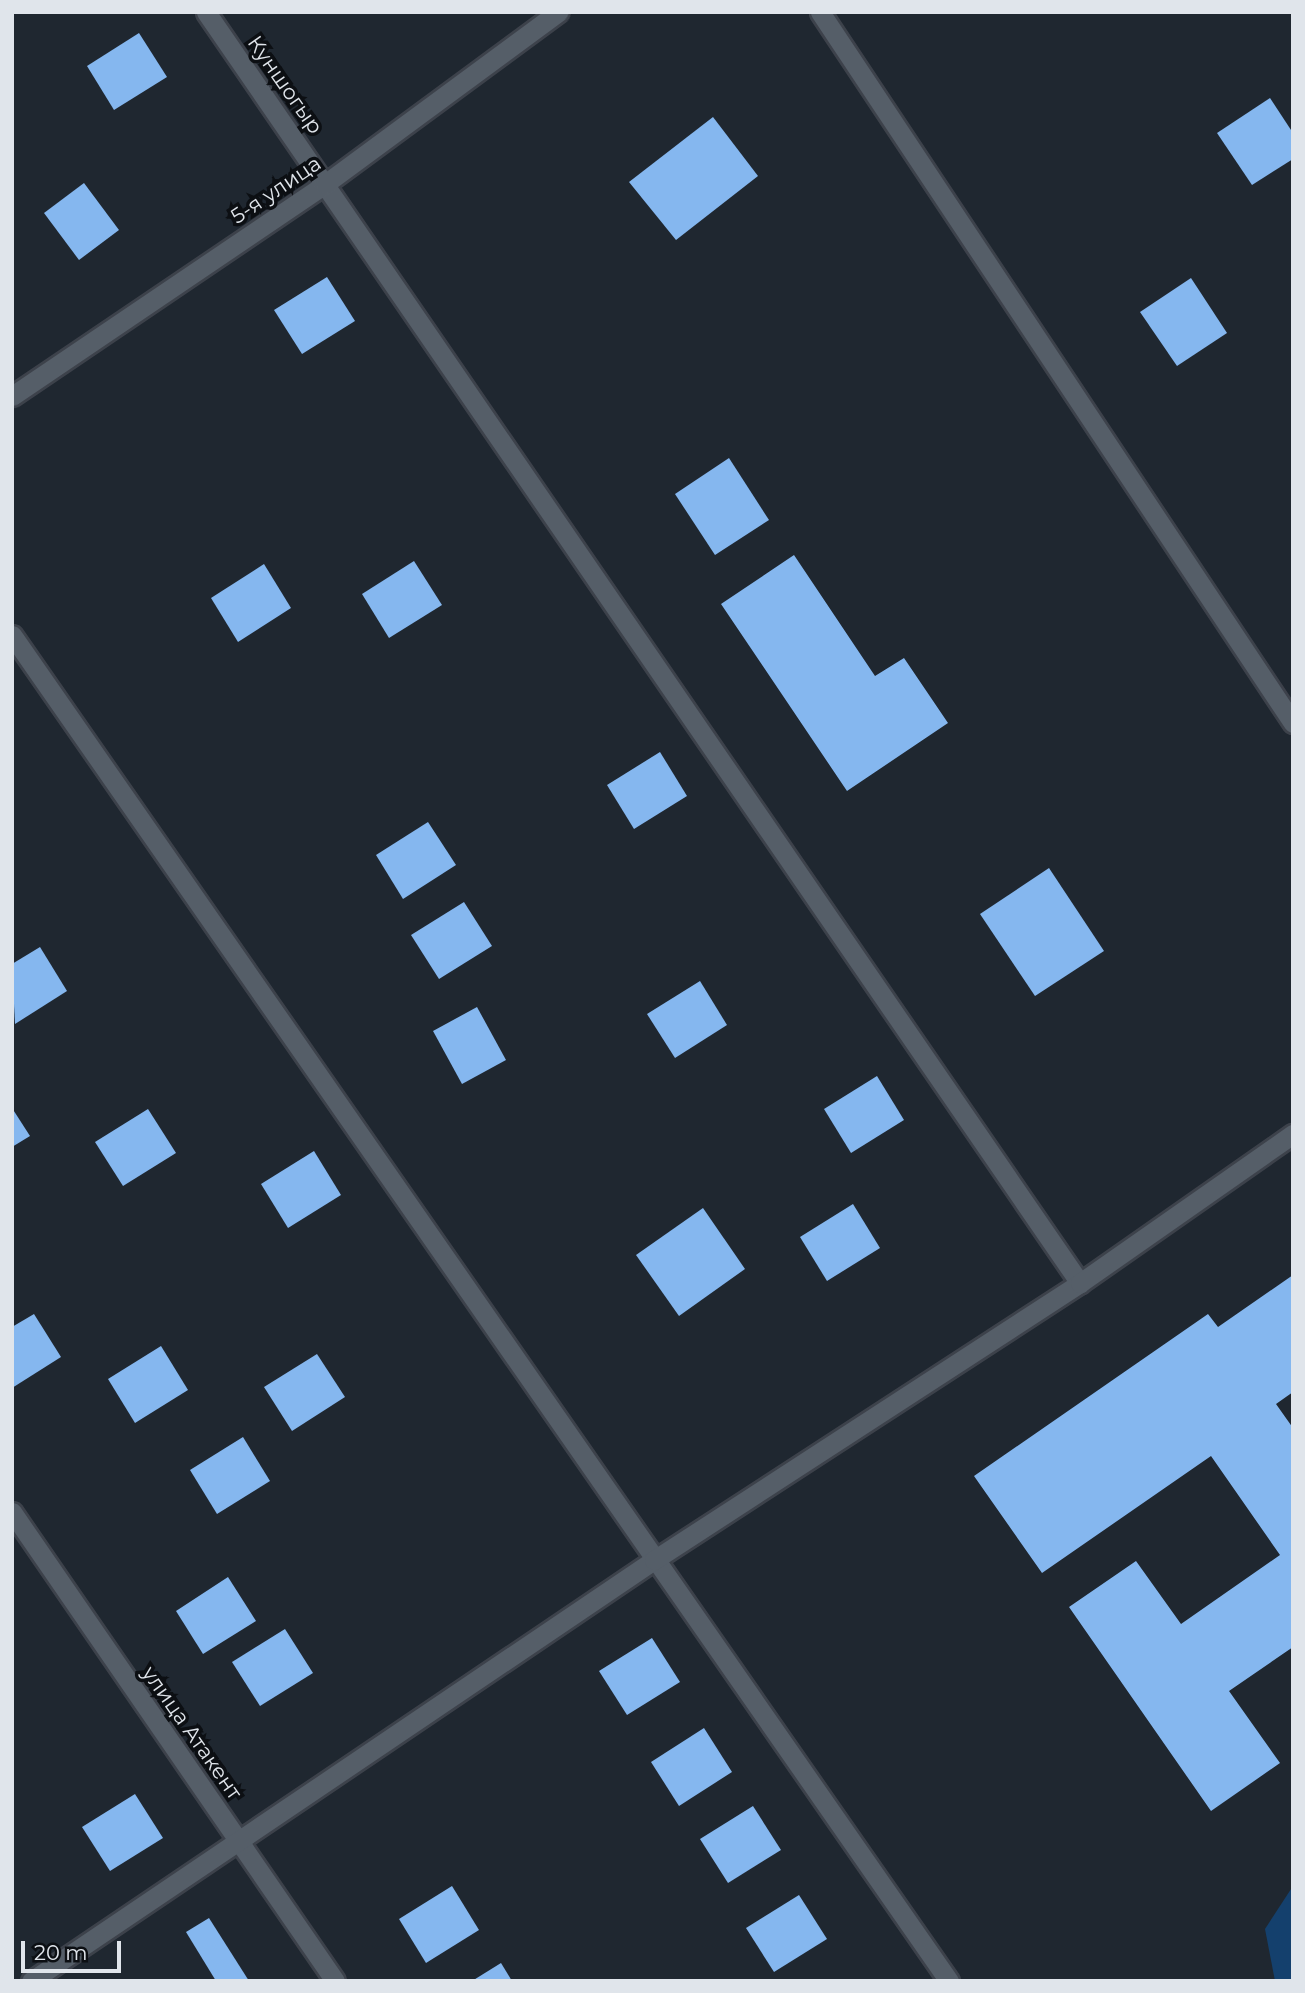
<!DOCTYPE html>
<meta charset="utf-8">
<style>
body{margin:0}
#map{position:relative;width:1305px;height:1993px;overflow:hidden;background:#1f2730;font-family:Montserrat,sans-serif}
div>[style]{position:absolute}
.green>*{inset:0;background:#14406d}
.building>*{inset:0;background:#85b7ef}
.roads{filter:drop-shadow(2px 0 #3d424b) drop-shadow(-2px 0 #3d424b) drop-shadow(0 2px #3d424b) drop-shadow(0 -2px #3d424b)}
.minor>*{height:19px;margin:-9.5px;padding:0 9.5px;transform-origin:9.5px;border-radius:9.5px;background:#555e68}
span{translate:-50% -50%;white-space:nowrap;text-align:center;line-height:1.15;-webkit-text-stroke:7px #0c0f13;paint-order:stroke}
.street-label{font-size:21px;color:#e0e5eb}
.frame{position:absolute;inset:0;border:14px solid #e0e5eb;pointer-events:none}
.scale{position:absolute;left:21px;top:1941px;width:100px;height:32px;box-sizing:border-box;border:4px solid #e0e5eb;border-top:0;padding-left:9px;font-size:21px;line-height:24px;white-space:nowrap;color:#e0e5eb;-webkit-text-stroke:5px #0c0f13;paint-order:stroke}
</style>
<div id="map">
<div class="green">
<i style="clip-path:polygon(1293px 1886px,1293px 1981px,1275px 1981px,1265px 1929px)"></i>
</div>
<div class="building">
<i style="clip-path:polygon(139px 33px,167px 77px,114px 110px,87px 66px)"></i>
<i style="clip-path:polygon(1270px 98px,1293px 133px,1293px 159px,1252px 185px,1217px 133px)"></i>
<i style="clip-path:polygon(713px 117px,758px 176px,676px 240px,629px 182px)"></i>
<i style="clip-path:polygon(84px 183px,119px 230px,79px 260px,44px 213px)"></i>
<i style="clip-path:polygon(327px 277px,355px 321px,302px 354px,274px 310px)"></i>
<i style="clip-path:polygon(1191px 278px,1227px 333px,1177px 366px,1140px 312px)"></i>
<i style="clip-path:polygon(729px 458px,769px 520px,715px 555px,675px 494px)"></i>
<i style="clip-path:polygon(794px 555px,875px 676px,904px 658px,948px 723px,847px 791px,721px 604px)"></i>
<i style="clip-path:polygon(414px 561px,442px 605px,389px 638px,362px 594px)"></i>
<i style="clip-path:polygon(264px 564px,291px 608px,238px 642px,211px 598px)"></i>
<i style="clip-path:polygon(660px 752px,687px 796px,634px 829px,607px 785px)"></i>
<i style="clip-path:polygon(428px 822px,456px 865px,403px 899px,376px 855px)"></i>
<i style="clip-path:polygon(1049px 868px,1104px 951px,1035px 996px,980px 914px)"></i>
<i style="clip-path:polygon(464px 902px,492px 946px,439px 979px,411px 935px)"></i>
<i style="clip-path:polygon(40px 947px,67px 991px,15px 1024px,12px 964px)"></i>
<i style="clip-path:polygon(700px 981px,727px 1025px,675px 1058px,647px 1014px)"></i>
<i style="clip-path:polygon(477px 1007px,506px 1060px,462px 1084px,433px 1031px)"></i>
<i style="clip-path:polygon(877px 1076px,904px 1120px,851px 1153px,824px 1109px)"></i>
<i style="clip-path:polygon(12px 1108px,30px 1136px,12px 1147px)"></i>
<i style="clip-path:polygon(148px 1109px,176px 1153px,123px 1186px,95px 1142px)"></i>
<i style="clip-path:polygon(314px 1151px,341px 1195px,288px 1228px,261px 1184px)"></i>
<i style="clip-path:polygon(853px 1204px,880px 1248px,827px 1281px,800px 1237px)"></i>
<i style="clip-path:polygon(703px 1208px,745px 1269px,679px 1316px,636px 1255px)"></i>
<i style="clip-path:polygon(1293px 1275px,1293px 1392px,1276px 1404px,1293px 1428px,1293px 1647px,1229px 1691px,1280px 1763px,1211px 1811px,1069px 1607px,1136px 1561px,1181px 1624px,1280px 1555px,1211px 1456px,1042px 1573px,974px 1476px,1208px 1314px,1218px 1327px)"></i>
<i style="clip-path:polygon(34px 1314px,61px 1357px,12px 1388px,12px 1327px)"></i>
<i style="clip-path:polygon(161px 1346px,188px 1390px,135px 1423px,108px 1379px)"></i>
<i style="clip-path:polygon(317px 1354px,345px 1397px,292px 1431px,264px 1387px)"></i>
<i style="clip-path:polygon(243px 1437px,270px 1481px,217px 1514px,190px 1470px)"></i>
<i style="clip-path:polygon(228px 1577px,256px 1621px,203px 1654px,176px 1611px)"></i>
<i style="clip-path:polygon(285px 1629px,313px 1673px,260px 1706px,232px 1662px)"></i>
<i style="clip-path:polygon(652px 1638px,680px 1682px,627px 1715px,599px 1671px)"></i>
<i style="clip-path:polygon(704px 1728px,732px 1772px,679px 1806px,651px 1762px)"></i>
<i style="clip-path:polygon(135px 1794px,163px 1838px,110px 1871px,82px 1827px)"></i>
<i style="clip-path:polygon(753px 1806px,781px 1850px,728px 1883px,700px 1839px)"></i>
<i style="clip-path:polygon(452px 1886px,479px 1930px,426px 1963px,399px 1919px)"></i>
<i style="clip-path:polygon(799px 1895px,827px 1939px,774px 1972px,746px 1928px)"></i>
<i style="clip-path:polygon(209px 1918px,249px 1981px,216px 1981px,186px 1932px)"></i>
<i style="clip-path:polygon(501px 1963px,512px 1981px,472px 1981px)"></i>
</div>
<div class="roads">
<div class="minor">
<i style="left:206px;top:12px;width:1543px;rotate:55.49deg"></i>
<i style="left:820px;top:12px;width:854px;rotate:56.37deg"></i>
<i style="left:12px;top:396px;width:378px;rotate:-34.1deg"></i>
<i style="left:325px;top:184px;width:290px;rotate:-36.4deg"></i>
<i style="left:12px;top:635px;width:1640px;rotate:55.16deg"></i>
<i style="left:12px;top:1512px;width:569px;rotate:55.44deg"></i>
<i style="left:31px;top:1981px;width:752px;rotate:-34.05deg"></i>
<i style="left:654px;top:1560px;width:508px;rotate:-33.03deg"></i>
<i style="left:1080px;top:1283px;width:260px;rotate:-35deg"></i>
</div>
</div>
<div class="street-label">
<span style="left:285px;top:85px;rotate:55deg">Куншогыр</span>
<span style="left:276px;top:190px;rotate:-34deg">5-я улица</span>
<span style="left:192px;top:1733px;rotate:55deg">улица Атакент</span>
</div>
<div class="frame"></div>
<div class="scale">20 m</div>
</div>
